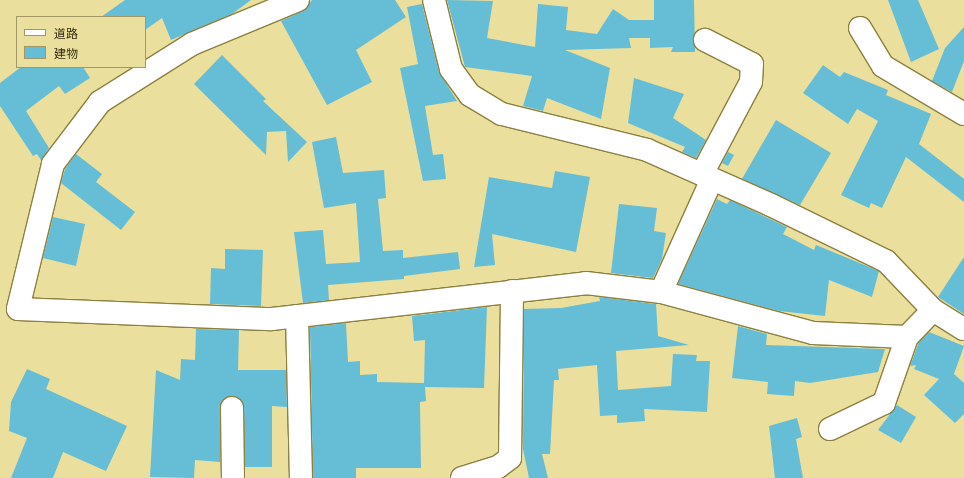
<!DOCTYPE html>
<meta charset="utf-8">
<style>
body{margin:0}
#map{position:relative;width:964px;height:478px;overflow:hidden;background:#ebdf9d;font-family:"Roboto Condensed","Noto Sans JP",sans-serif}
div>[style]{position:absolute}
.building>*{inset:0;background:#66bdd6}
.roads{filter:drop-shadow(1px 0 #8c8040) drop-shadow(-1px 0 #8c8040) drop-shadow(0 1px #8c8040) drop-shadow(0 -1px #8c8040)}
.street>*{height:22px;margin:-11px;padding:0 11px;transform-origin:11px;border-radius:11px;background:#fff}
span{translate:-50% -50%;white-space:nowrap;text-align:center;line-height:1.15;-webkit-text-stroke:3.5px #ebdf9d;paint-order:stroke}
.legend{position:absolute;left:16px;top:16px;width:130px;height:52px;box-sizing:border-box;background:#ebdf9d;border:1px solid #a19866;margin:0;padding:5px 7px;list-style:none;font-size:12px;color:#332e13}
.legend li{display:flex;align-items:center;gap:8px;height:20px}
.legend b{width:20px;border:1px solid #a19866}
</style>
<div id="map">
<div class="building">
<i style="clip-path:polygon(125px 0,251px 0,232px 14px,171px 40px,162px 18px,145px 30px,145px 17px,101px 17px)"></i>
<i style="clip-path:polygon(312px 0,395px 0,406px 17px,356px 50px,372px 82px,327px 105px,281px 21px,303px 11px)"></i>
<i style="clip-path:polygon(447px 0,493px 1px,487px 38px,535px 47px,538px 4px,568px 7px,566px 30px,597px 34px,613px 9px,629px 20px,654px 20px,654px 0,694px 0,695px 52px,671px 52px,673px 47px,650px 48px,650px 38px,629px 38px,631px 48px,565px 50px,610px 68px,601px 119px,547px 98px,543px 111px,523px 106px,532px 76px,465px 67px)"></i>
<i style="clip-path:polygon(888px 0,918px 0,939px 49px,911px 62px)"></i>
<i style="clip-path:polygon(422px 4px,439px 72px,457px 101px,425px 106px,433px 155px,443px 154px,446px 179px,423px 181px,400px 68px,418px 64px,407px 7px)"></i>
<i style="clip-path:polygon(964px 27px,964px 61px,952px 92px,932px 81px,945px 48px)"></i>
<i style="clip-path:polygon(222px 55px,266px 99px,263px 101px,307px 142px,288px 162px,286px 131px,267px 132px,266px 155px,194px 84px)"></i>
<i style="clip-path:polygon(823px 65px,840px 77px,844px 72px,888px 90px,886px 95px,931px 114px,919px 144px,964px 179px,964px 202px,906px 157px,882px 208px,871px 203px,869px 208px,841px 195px,878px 121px,857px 109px,848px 124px,803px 93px)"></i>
<i style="clip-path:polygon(21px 67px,83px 67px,90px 78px,65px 94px,59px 86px,26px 111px,49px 148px,41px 160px,37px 154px,33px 156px,0 106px,0 83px)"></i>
<i style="clip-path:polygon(634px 78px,684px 94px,673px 118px,706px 140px,696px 158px,682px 152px,685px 147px,628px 123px)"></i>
<i style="clip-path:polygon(776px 120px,831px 153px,800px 205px,742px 179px)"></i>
<i style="clip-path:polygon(336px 137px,343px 173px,384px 170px,386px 198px,378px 199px,383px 251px,403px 250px,403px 258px,458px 252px,460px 269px,404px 276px,404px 279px,328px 285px,329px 300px,303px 303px,294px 232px,323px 230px,326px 264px,360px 262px,356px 203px,324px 208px,312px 142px)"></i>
<i style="clip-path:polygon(728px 152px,734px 155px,728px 166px,722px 163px)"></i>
<i style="clip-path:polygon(76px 154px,102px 174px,96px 182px,135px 212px,121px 230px,61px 183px,65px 169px)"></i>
<i style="clip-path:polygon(555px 171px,590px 177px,576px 252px,492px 234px,495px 265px,474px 267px,489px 177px,552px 188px)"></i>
<i style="clip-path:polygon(717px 199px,727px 204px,730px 200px,787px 227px,783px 234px,814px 250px,816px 245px,879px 271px,872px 297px,829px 280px,825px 316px,779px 311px,678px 284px)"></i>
<i style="clip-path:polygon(619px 204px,657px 208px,654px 231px,666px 233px,662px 259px,653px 278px,611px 273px)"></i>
<i style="clip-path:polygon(53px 217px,85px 224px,76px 266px,43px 258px)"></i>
<i style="clip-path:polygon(225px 249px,263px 250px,261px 306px,210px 304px,211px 268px,225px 269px)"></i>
<i style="clip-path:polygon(964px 257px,964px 314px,938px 297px)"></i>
<i style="clip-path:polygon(599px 297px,656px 304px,658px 336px,689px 345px,616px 351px,618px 390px,671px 386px,673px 354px,697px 355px,696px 361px,710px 361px,707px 412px,644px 409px,645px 421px,617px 423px,617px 415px,600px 416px,597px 365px,558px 369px,559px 380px,554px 380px,550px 454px,542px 454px,548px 478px,529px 478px,523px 449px,524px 309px,561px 308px,600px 301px)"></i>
<i style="clip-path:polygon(487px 307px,484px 388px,425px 387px,426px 401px,420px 402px,421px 468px,356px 468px,356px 478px,313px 478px,310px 327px,346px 323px,348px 362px,360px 361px,360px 375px,377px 374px,377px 382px,424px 383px,425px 340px,414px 341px,412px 316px)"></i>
<i style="clip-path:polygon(738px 326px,767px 334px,766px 345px,885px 349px,878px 372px,810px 383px,795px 381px,794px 396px,767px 394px,768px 382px,732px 378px)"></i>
<i style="clip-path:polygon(196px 329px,239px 330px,238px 370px,286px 370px,287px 407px,272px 406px,272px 467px,245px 467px,244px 407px,238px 397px,231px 396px,221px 402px,220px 408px,220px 462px,195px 460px,194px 478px,150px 477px,156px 370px,180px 380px,181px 359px,195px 360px)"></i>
<i style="clip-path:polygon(929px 332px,964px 346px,954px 374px,964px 383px,964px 414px,955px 423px,924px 395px,939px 379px,914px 369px,916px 365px,910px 366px,919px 342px)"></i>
<i style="clip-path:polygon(27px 369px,50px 379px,46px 389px,127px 426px,106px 471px,63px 452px,53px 478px,11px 478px,27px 438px,9px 431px,11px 402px)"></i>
<i style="clip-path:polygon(897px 405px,916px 417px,901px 443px,878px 430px)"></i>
<i style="clip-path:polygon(797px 418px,802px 437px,796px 439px,803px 478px,775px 478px,769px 426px)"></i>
</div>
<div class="roads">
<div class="street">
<i style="left:298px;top:0;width:115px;rotate:157.5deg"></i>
<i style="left:192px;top:44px;width:109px;rotate:147.8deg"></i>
<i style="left:100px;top:102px;width:78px;rotate:127.2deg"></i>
<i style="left:53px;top:164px;width:149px;rotate:103.6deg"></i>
<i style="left:18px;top:309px;width:254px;rotate:2.3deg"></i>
<i style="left:272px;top:319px;width:316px;rotate:-6.5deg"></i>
<i style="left:586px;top:283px;width:76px;rotate:6.8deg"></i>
<i style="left:661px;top:292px;width:157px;rotate:15.1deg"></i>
<i style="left:813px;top:333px;width:94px;rotate:2.4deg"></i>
<i style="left:434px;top:0;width:71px;rotate:76.2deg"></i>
<i style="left:451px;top:69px;width:32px;rotate:54deg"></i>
<i style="left:470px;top:95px;width:37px;rotate:31deg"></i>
<i style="left:502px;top:114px;width:149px;rotate:13.9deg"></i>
<i style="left:647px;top:150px;width:136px;rotate:23.9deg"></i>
<i style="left:771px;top:205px;width:128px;rotate:26deg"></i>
<i style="left:886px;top:261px;width:68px;rotate:46.2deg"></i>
<i style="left:860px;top:28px;width:44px;rotate:58.8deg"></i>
<i style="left:883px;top:66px;width:94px;rotate:30.7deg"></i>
<i style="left:702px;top:174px;width:104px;rotate:-62deg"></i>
<i style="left:751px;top:82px;width:18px;rotate:-87deg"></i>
<i style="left:752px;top:64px;width:53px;rotate:-152.9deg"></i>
<i style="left:661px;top:292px;width:124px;rotate:-65.7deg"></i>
<i style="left:297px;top:316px;width:162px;rotate:88.6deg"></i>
<i style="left:232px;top:408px;width:70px;rotate:89.2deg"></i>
<i style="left:830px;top:429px;width:60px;rotate:-25.7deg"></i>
<i style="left:884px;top:403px;width:70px;rotate:-70.8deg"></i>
<i style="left:907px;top:337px;width:37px;rotate:-46deg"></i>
<i style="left:933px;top:310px;width:36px;rotate:32deg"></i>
<i style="left:462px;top:478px;width:38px;rotate:-17deg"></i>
<i style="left:498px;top:467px;width:15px;rotate:-37deg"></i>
<i style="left:510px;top:458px;width:167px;rotate:-89.3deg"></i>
</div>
</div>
<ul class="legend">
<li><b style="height:5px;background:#fff"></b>道路</li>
<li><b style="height:11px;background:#66bdd6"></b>建物</li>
</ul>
</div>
